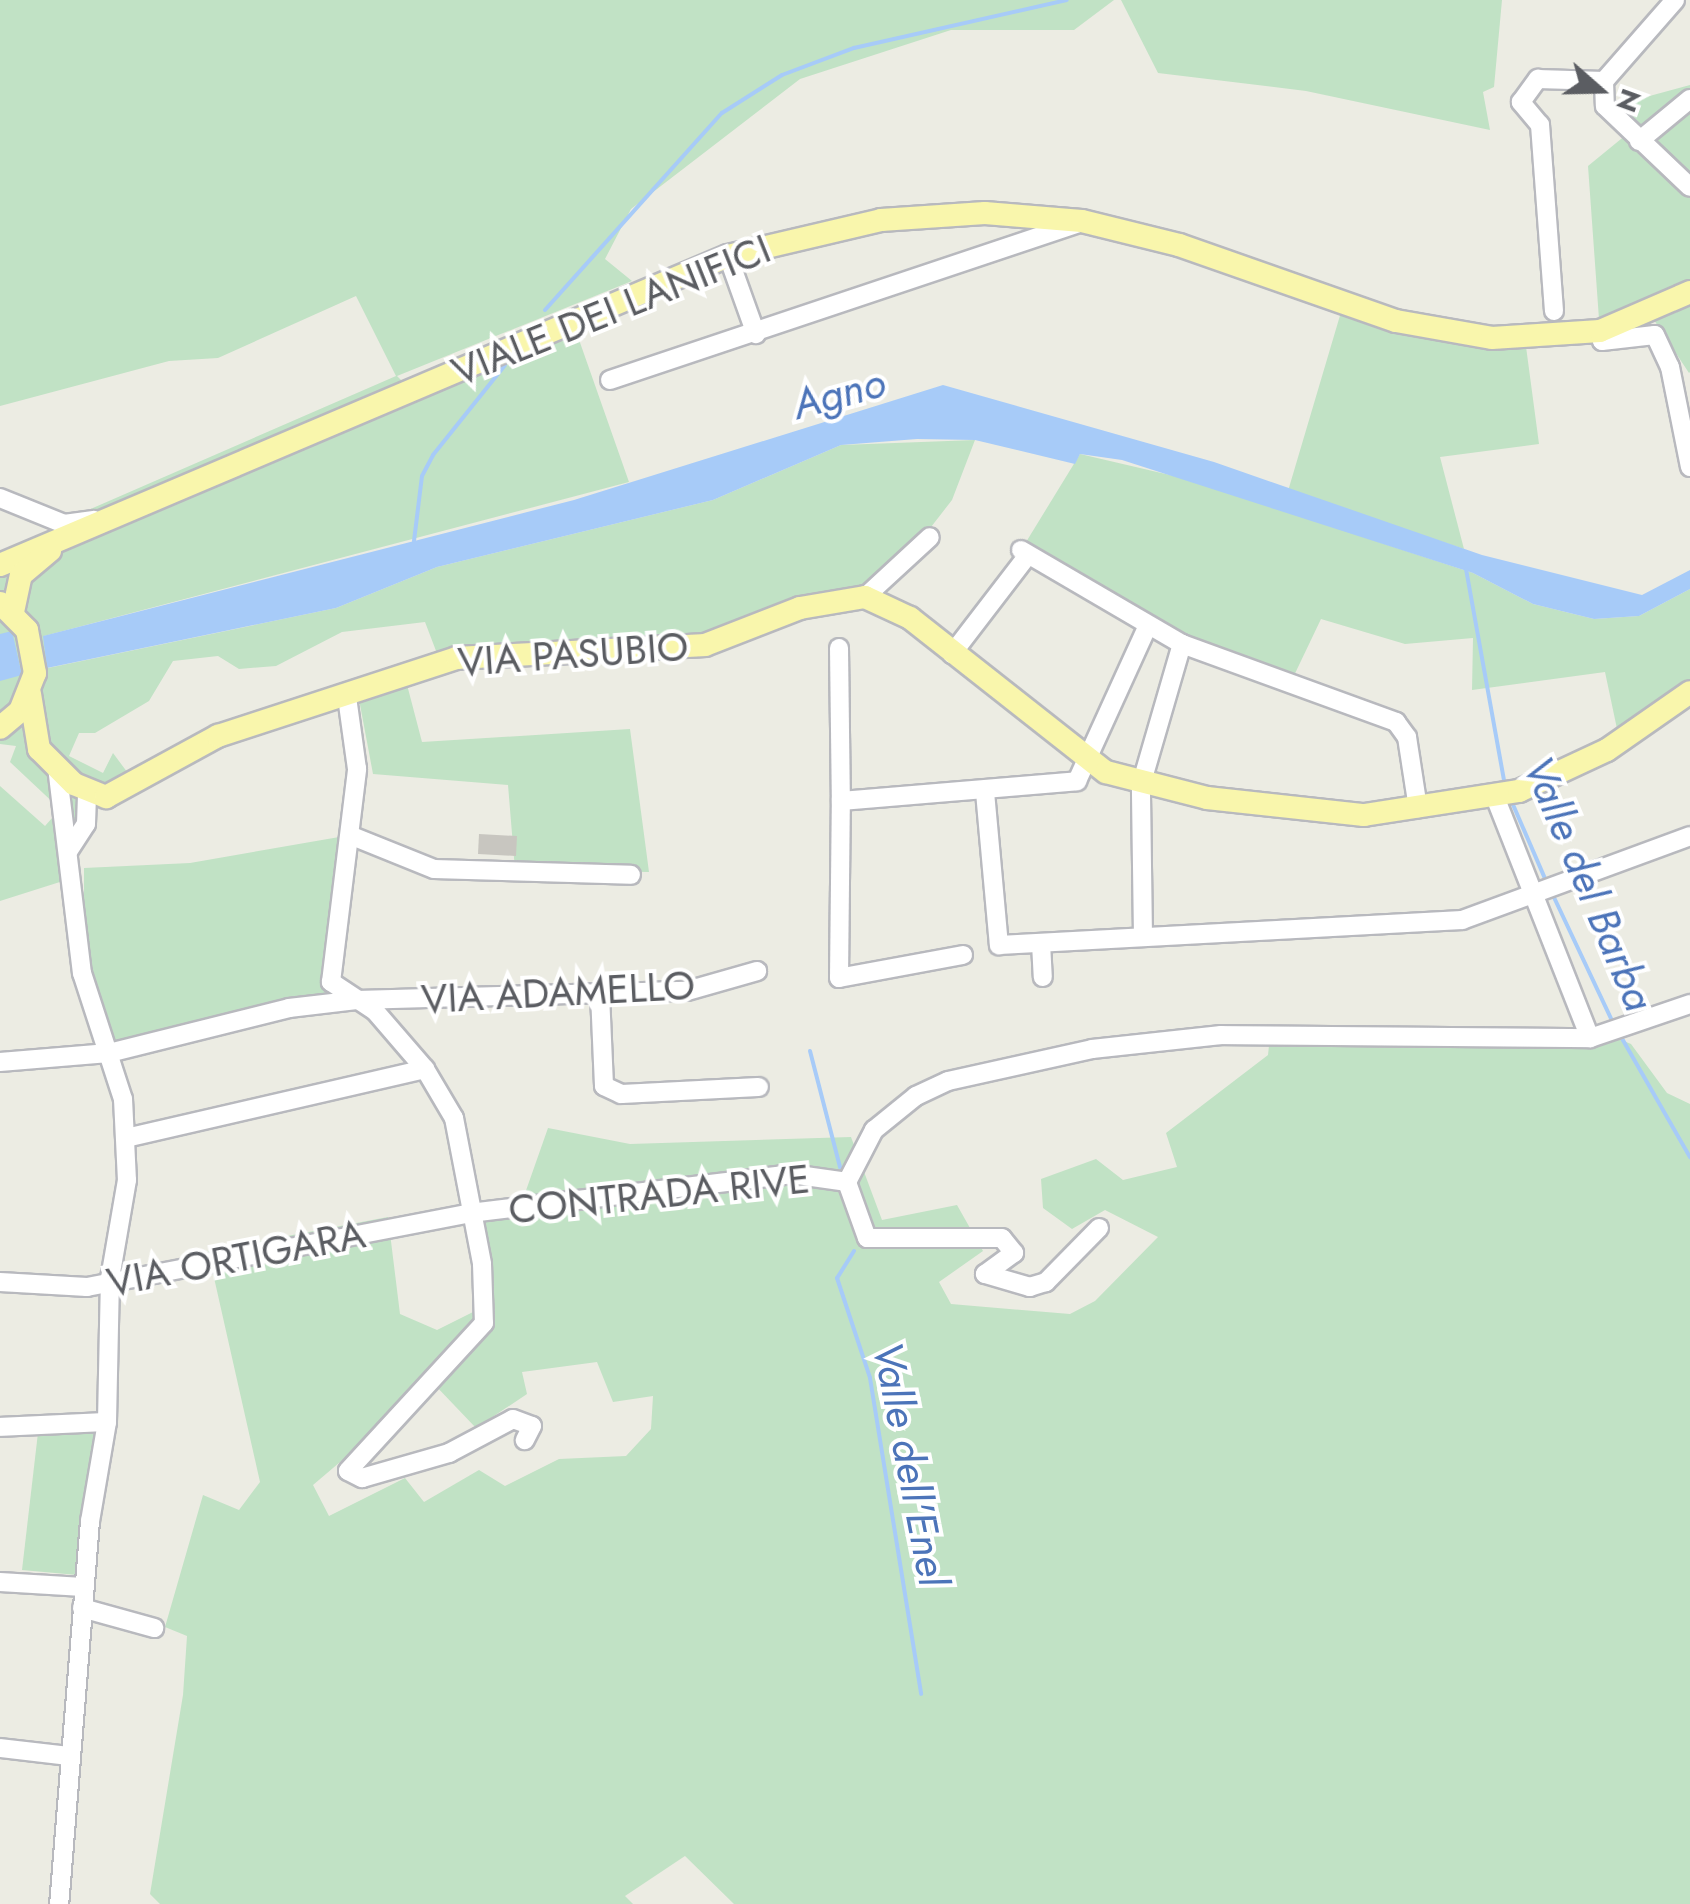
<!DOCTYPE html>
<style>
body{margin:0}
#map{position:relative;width:1690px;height:1904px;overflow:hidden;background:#ecece3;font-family:Jost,sans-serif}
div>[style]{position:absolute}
.green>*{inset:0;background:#c1e2c5}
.water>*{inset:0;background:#a7cbf8}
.stream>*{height:4px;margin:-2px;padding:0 2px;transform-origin:2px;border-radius:2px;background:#a7cbf8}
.building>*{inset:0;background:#c8c6c0}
.roads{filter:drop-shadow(2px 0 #b8b9be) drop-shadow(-2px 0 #b8b9be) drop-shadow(0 2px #b8b9be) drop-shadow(0 -2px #b8b9be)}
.minor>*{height:18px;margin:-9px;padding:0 9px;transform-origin:9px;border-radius:9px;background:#fff}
.major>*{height:22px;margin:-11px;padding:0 11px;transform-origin:11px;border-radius:11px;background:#f9f6ac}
span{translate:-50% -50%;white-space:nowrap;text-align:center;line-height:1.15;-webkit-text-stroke:8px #fff;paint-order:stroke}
.street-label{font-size:40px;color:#5b5d62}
.water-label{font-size:42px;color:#4c74b9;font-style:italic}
.north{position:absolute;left:1550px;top:40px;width:100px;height:100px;-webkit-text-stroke:8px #fff;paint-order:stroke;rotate:110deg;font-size:28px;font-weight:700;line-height:40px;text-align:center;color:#5b5d62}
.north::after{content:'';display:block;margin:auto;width:35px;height:45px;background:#5b5d62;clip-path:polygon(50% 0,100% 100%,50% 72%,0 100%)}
</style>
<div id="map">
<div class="green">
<i style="clip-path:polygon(0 0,1114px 0,1074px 30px,951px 30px,800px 79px,631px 209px,605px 259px,632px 281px,397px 376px,419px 398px,577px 334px,629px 482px,44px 636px,48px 668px,336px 608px,437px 567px,713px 500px,841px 445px,975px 440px,952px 500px,872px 603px,833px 600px,707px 644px,441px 664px,425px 622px,342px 632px,276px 666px,239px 669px,218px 656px,173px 661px,149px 701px,95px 733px,79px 733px,69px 756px,103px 773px,113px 753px,136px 784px,84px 796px,62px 854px,63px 881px,0 901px,0 786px,45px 826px,60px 809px,10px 762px,16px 746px,0 744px,0 569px,63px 521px,396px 376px,356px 296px,218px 358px,169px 361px,0 406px)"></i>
<i style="clip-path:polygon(1121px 0,1502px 0,1494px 87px,1483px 92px,1490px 130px,1306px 91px,1158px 73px)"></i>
<i style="clip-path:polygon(1690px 85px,1690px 372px,1689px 373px,1654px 320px,1600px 333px,1588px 166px,1632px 130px,1609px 107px)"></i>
<i style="clip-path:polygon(1344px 302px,1525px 339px,1539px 444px,1440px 457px,1464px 549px,1288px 491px)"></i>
<i style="clip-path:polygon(1080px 454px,1187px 479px,1473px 573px,1533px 604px,1594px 619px,1639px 616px,1690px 589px,1690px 692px,1620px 743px,1605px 672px,1472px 690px,1473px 638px,1405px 644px,1321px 619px,1289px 686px,1222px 661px,1023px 547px)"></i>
<i style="clip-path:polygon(405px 677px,422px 742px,630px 729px,649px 872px,515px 870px,508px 785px,373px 774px,358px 694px)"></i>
<i style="clip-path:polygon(345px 836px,329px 1006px,114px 1061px,84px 958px,84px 868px,190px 863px)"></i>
<i style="clip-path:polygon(evenodd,1270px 1036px,1614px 1037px,1631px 1044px,1667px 1093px,1690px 1104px,1690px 1904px,734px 1904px,685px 1856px,625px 1896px,633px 1904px,160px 1904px,150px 1894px,183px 1695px,187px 1636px,165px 1627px,203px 1495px,239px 1510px,260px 1482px,208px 1251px,388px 1217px,400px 1314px,437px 1330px,487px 1305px,481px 1220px,523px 1199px,548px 1128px,630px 1144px,851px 1137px,882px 1220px,957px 1205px,983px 1251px,939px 1282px,951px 1304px,1070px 1314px,1095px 1301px,1158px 1237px,1105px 1210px,1072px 1229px,1043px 1208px,1041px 1179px,1096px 1159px,1123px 1180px,1177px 1167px,1166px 1133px,1268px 1055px,1270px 1036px,597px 1362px,613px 1402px,653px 1396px,651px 1429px,626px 1456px,559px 1459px,505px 1486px,479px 1470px,424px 1502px,405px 1478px,329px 1516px,313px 1485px,433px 1383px,476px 1428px,527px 1394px,522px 1372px,597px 1362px)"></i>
<i style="clip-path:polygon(106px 1418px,88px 1576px,22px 1570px,39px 1424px)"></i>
</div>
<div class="water">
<i style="clip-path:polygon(943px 385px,1214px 462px,1482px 555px,1642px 595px,1690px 570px,1690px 589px,1639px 616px,1594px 619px,1533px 604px,1473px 573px,1122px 460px,1080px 454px,1075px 464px,975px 440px,917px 439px,841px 445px,713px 500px,437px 567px,336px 608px,47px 668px,43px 636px,574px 500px)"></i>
<i style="clip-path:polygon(12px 631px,22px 675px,0 681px,0 634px)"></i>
</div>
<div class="stream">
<i style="left:545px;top:310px;width:265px;rotate:-48.1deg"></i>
<i style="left:722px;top:113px;width:71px;rotate:-32.3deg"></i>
<i style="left:782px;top:75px;width:77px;rotate:-20.6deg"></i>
<i style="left:854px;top:48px;width:218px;rotate:-12.7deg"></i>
<i style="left:414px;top:541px;width:65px;rotate:-83deg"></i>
<i style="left:422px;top:476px;width:24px;rotate:-62deg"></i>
<i style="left:433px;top:455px;width:115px;rotate:-51.3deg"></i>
<i style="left:1466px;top:569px;width:220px;rotate:79.8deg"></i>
<i style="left:1511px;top:800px;width:90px;rotate:66.6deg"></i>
<i style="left:1551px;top:891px;width:146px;rotate:64.8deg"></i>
<i style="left:1620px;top:1035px;width:141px;rotate:60.2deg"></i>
<i style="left:810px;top:1051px;width:120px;rotate:75.5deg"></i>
<i style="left:854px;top:1251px;width:32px;rotate:122deg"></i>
<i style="left:837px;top:1278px;width:105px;rotate:71.7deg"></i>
<i style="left:870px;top:1378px;width:320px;rotate:80.8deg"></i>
</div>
<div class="building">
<i style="clip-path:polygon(479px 834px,517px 836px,516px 856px,478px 854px)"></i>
</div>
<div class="roads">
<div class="minor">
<i style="left:1675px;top:0;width:108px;rotate:131.2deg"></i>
<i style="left:1604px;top:81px;width:25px;rotate:88deg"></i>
<i style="left:1605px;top:106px;width:117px;rotate:43.6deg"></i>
<i style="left:1639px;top:141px;width:66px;rotate:-39.5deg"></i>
<i style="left:728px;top:256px;width:83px;rotate:70.3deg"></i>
<i style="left:1554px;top:311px;width:187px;rotate:-94.3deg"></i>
<i style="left:1540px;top:125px;width:30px;rotate:-130deg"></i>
<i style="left:1521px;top:102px;width:29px;rotate:-54deg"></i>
<i style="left:1538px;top:79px;width:66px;rotate:1.7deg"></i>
<i style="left:1600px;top:331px;width:10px;rotate:79deg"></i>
<i style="left:1602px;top:341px;width:53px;rotate:-6.5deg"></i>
<i style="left:1655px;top:335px;width:35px;rotate:65deg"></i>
<i style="left:1670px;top:367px;width:102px;rotate:78.7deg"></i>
<i style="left:610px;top:380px;width:494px;rotate:-18.5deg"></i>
<i style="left:0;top:498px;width:69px;rotate:22.1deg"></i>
<i style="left:64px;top:524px;width:30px;rotate:-8deg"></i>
<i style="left:1021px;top:550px;width:186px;rotate:30.3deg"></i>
<i style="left:1182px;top:644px;width:228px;rotate:20deg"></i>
<i style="left:1396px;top:722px;width:19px;rotate:54deg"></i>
<i style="left:1407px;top:737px;width:72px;rotate:81.2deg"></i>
<i style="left:865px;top:597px;width:88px;rotate:-42.7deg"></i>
<i style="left:839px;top:648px;width:153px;rotate:89.3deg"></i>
<i style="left:952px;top:654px;width:118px;rotate:-52.5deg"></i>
<i style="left:57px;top:767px;width:208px;rotate:83.1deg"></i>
<i style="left:82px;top:973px;width:133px;rotate:72deg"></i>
<i style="left:123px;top:1099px;width:81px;rotate:87.2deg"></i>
<i style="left:127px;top:1180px;width:99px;rotate:99.8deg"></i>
<i style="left:110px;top:1278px;width:144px;rotate:91.2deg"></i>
<i style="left:107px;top:1422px;width:100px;rotate:99.7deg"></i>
<i style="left:90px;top:1521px;width:384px;rotate:94.6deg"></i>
<i style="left:985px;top:792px;width:154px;rotate:84.8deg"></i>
<i style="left:999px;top:945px;width:464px;rotate:-3.1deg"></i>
<i style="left:1462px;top:920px;width:243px;rotate:-20.2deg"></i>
<i style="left:352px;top:836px;width:88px;rotate:21.9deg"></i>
<i style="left:434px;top:869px;width:197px;rotate:1.7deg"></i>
<i style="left:69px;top:850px;width:31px;rotate:-57deg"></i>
<i style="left:86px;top:824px;width:32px;rotate:-88deg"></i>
<i style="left:1143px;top:937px;width:152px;rotate:-90.8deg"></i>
<i style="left:1141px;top:785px;width:147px;rotate:-73.8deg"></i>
<i style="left:1041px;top:943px;width:34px;rotate:87deg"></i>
<i style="left:963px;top:955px;width:126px;rotate:169.5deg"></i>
<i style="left:839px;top:978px;width:177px;rotate:-89.4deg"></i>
<i style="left:841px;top:801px;width:237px;rotate:-4.8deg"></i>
<i style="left:1077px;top:781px;width:171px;rotate:-65.5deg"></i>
<i style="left:600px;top:994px;width:92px;rotate:87.5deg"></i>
<i style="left:604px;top:1086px;width:19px;rotate:25deg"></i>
<i style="left:621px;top:1094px;width:138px;rotate:-2.9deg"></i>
<i style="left:1590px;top:1038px;width:106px;rotate:-18.8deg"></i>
<i style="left:0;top:1062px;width:109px;rotate:-4.7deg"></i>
<i style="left:109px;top:1053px;width:186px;rotate:-14deg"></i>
<i style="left:289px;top:1008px;width:68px;rotate:-6.7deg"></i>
<i style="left:357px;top:1000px;width:330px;rotate:-1.6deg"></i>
<i style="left:687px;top:991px;width:73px;rotate:-15.9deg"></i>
<i style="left:425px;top:1069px;width:57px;rotate:59.4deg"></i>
<i style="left:454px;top:1118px;width:149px;rotate:79.1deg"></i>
<i style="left:482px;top:1264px;width:59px;rotate:88.1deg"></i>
<i style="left:484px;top:1323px;width:201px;rotate:132.6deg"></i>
<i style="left:348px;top:1471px;width:16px;rotate:27deg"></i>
<i style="left:362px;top:1478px;width:91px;rotate:-16deg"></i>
<i style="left:449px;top:1453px;width:72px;rotate:-28deg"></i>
<i style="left:513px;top:1419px;width:20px;rotate:20deg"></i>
<i style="left:532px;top:1426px;width:16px;rotate:117deg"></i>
<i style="left:126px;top:1138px;width:307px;rotate:-13deg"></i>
<i style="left:425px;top:1069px;width:77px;rotate:-130.8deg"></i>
<i style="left:375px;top:1011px;width:53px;rotate:-146.6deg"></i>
<i style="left:331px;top:982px;width:215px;rotate:-83deg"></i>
<i style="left:357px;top:769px;width:73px;rotate:-97.9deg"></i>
<i style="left:1099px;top:1228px;width:76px;rotate:134.5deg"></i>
<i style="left:1046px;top:1282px;width:17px;rotate:163deg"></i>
<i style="left:1030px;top:1287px;width:47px;rotate:-163.9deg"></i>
<i style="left:985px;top:1274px;width:36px;rotate:-36deg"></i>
<i style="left:1014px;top:1253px;width:19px;rotate:-129deg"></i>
<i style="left:1002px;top:1238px;width:135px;rotate:180deg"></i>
<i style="left:867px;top:1238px;width:59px;rotate:-109.7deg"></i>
<i style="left:847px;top:1182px;width:59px;rotate:-62.6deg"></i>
<i style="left:874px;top:1130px;width:54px;rotate:-39deg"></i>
<i style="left:916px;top:1096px;width:35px;rotate:-25deg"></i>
<i style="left:948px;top:1081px;width:148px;rotate:-12.5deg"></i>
<i style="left:1092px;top:1049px;width:130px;rotate:-6.2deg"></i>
<i style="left:1221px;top:1035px;width:369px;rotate:0.5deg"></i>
<i style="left:1590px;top:1038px;width:259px;rotate:-111.5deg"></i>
<i style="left:0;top:1282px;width:87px;rotate:3.3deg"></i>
<i style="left:87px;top:1287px;width:390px;rotate:-10.9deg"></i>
<i style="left:470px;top:1213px;width:323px;rotate:-6.9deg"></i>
<i style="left:791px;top:1174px;width:57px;rotate:8.1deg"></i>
<i style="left:0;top:1427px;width:107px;rotate:-2.7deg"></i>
<i style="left:0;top:1582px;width:83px;rotate:3.4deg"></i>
<i style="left:82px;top:1608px;width:75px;rotate:15.5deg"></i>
<i style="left:0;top:1748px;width:69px;rotate:6.6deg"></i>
</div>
<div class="major">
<i style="left:0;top:565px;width:791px;rotate:-23deg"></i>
<i style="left:728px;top:256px;width:157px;rotate:-13.2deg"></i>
<i style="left:881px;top:220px;width:104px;rotate:-3.9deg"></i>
<i style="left:985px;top:213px;width:97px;rotate:4.7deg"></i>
<i style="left:1082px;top:221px;width:100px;rotate:13.9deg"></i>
<i style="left:1179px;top:245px;width:230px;rotate:19.3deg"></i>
<i style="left:1396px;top:321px;width:97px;rotate:10deg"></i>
<i style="left:1492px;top:338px;width:108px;rotate:-3.7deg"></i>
<i style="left:1600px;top:331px;width:98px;rotate:-23.4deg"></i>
<i style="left:0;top:603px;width:38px;rotate:45deg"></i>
<i style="left:27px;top:630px;width:44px;rotate:79.5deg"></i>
<i style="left:35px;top:673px;width:41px;rotate:111.5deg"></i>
<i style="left:20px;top:711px;width:26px;rotate:140deg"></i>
<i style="left:13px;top:612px;width:38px;rotate:-78deg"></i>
<i style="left:21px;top:575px;width:38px;rotate:-40deg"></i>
<i style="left:30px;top:694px;width:56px;rotate:80.7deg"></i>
<i style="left:39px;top:749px;width:49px;rotate:45deg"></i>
<i style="left:74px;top:784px;width:35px;rotate:22deg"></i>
<i style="left:106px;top:797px;width:128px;rotate:-28.6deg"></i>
<i style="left:218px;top:736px;width:251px;rotate:-18.1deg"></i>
<i style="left:457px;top:658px;width:248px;rotate:-3deg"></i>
<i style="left:705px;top:645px;width:102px;rotate:-21.3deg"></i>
<i style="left:800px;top:608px;width:66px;rotate:-9.6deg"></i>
<i style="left:865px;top:597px;width:50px;rotate:25deg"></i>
<i style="left:910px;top:618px;width:249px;rotate:38.2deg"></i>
<i style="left:1106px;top:772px;width:104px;rotate:14.4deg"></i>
<i style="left:1207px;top:798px;width:158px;rotate:6.2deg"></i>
<i style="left:1364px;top:815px;width:157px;rotate:-8.8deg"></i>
<i style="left:1519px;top:791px;width:97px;rotate:-25deg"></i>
<i style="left:1607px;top:750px;width:101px;rotate:-34.9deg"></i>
</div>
</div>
<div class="street-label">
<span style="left:611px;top:310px;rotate:-22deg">VIALE DEI LANIFICI</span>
<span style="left:573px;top:654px;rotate:-4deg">VIA PASUBIO</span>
<span style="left:558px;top:992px;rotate:-3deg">VIA ADAMELLO</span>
<span style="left:659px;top:1194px;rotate:-6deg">CONTRADA RIVE</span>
<span style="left:236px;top:1258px;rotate:-11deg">VIA ORTIGARA</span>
</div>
<div class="water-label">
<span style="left:839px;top:394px;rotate:-15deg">Agno</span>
<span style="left:1588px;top:884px;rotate:67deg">Valle del Barba</span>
<span style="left:910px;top:1464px;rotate:79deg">Valle dell'Enel</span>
</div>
<div class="north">N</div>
</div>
